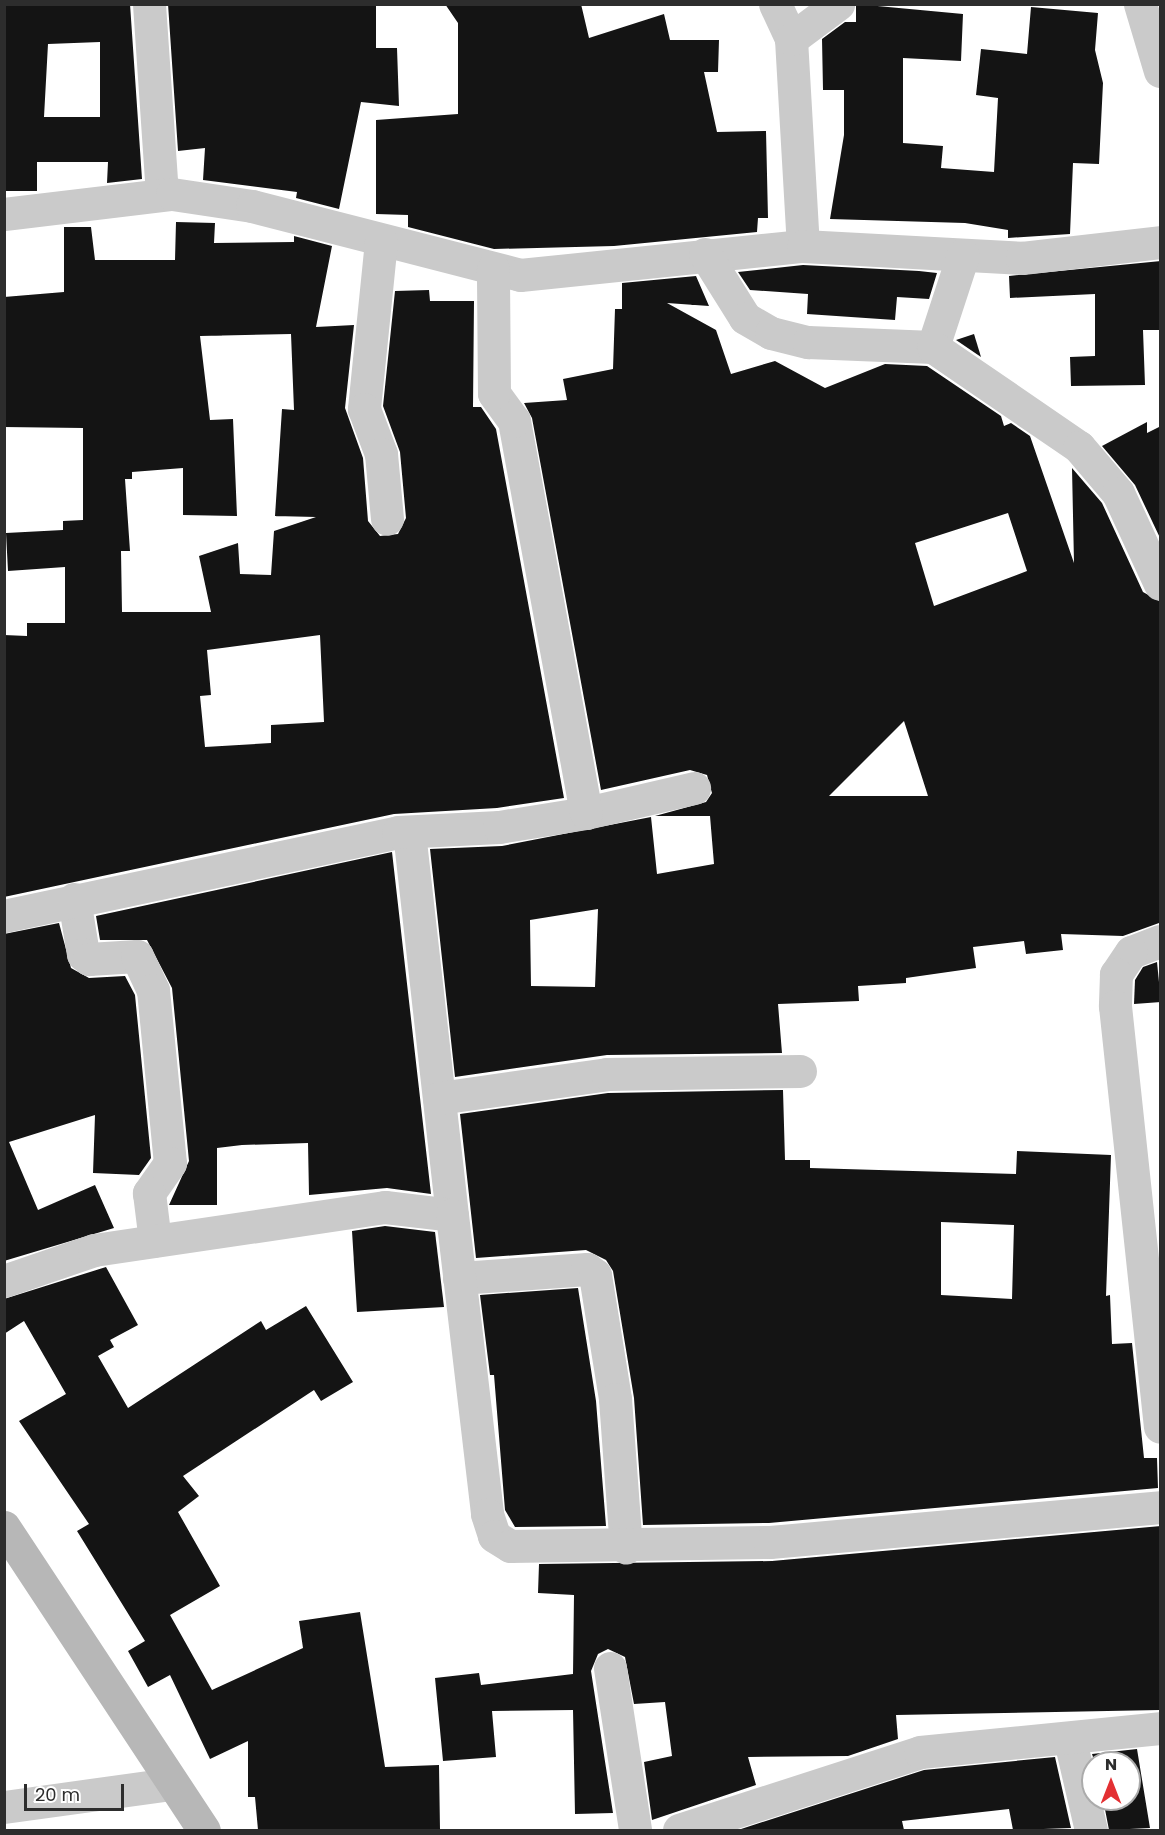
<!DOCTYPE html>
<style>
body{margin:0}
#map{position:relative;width:1165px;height:1835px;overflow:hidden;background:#fff;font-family:Poppins,sans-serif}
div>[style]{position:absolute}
.building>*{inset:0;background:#141414}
.street>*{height:33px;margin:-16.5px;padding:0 16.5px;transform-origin:16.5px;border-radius:16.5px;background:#cacaca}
.secondary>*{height:33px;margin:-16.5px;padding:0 16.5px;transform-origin:16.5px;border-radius:16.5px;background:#b7b7b7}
span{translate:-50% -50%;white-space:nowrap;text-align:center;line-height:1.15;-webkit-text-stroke:6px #fff;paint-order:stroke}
.frame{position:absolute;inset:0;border:6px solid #2d2d2d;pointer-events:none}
.north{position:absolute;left:1081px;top:1751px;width:60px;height:60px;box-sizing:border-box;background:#fff;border:2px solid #ababab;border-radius:50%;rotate:0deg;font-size:16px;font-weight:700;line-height:24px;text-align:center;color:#2d2d2d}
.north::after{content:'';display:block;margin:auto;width:21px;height:27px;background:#e33033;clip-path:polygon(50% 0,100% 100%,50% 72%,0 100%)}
.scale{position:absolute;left:24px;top:1784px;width:100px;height:27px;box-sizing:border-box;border:3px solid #2d2d2d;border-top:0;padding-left:8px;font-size:18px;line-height:21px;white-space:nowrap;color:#2d2d2d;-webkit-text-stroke:4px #fff;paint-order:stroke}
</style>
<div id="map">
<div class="building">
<i style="clip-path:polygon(evenodd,4px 4px,130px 4px,142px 179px,107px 183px,108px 162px,37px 162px,37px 191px,4px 191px,4px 4px,100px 42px,100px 117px,44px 117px,48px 44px,100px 42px)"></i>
<i style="clip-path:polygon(168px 4px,376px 4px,376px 48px,397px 48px,399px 106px,361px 102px,339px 209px,296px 198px,297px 192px,203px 180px,205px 148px,178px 151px)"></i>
<i style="clip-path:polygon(445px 4px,581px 4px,589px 38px,664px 14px,670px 40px,719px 40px,718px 72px,704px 72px,717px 132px,766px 131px,768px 218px,758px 218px,757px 232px,614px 246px,494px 249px,408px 227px,408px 215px,376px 214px,376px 120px,458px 114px,458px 23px)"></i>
<i style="clip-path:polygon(856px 4px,963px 14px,961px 61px,903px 58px,903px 143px,943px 146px,941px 168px,994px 172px,998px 98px,976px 95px,981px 49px,1027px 54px,1031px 7px,1098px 13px,1095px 50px,1103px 83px,1099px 164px,1073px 163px,1070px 234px,1008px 238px,1008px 230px,965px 223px,830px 219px,844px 135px,844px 90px,823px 90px,822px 39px,845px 22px,856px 22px)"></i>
<i style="clip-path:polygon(evenodd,176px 222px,215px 223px,214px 243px,294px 242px,294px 236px,332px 246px,316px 327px,354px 325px,345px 408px,363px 458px,368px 521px,380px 536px,398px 534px,406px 518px,400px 452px,383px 406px,395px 291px,429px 290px,430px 301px,474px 301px,473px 407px,481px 407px,496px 429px,564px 798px,497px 808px,394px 814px,4px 897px,4px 635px,27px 636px,27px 623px,65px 623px,65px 567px,8px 571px,6px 533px,63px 530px,63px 521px,83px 520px,83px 428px,4px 427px,4px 297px,64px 292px,64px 227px,91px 227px,95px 260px,175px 260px,176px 222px,291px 334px,294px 410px,282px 409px,275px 516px,316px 517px,274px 531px,271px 575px,240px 574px,238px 543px,199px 556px,211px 612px,122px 612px,121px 551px,130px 551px,125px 479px,132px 479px,132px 472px,183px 468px,183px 515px,237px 516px,233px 419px,210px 420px,200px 336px,291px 334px,176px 222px,320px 635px,324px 722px,271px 725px,271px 743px,205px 747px,200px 696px,211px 695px,207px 650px,320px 635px)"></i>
<i style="clip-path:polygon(1161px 261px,1161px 330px,1143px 330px,1145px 385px,1071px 386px,1070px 357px,1095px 356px,1095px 294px,1010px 298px,1009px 276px)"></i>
<i style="clip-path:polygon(803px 265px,919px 271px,937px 273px,929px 299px,897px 297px,895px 320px,807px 314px,808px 294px,750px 290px,738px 272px)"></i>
<i style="clip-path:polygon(evenodd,696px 276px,709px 306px,667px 303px,716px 330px,731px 374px,775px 361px,825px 388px,885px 364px,927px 366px,1001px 416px,1004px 426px,1011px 423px,1030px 436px,1074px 563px,1072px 468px,1102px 503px,1143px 592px,1161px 602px,1159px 923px,1123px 936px,1061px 934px,1063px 950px,1026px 954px,1024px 941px,973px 947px,976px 968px,906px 978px,906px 983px,858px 986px,859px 1001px,778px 1004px,782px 1053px,607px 1055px,455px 1077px,430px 849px,502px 846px,651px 817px,657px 874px,714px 864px,710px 816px,655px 816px,706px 802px,712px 793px,707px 775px,690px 770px,601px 790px,532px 418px,524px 403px,567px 400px,563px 379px,613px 369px,615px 309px,622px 309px,622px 283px,696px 276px,1008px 513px,1027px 571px,934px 606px,915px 543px,1008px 513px,696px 276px,904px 721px,928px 796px,829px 796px,904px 721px,696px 276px,598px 909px,595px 987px,531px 986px,530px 920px,598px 909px)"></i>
<i style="clip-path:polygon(974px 334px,981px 357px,956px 340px)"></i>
<i style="clip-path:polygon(1147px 422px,1147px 433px,1161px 426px,1161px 540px,1135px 485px,1102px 446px)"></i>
<i style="clip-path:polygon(392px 852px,431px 1194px,387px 1188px,309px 1195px,308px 1143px,242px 1145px,217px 1148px,217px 1205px,169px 1205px,189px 1161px,172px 988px,147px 940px,100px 940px,96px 916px)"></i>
<i style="clip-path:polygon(59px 923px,71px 968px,89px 978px,125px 976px,135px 995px,151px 1158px,139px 1175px,93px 1173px,95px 1115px,9px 1142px,38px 1210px,95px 1185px,114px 1228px,4px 1261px,4px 934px)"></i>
<i style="clip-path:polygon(1157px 962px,1161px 1002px,1134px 1004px,1135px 980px,1143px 967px)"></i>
<i style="clip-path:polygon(evenodd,783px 1090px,785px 1160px,810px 1160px,810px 1168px,1016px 1174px,1017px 1151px,1111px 1155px,1106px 1296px,1110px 1295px,1112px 1344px,1132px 1343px,1144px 1458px,1157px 1458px,1158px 1488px,769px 1523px,643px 1525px,634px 1398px,613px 1271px,606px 1260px,586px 1250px,476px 1258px,460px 1114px,608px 1093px,783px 1090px,941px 1222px,1014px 1225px,1012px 1299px,941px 1295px,941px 1222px)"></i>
<i style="clip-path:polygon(385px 1226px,435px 1232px,444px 1307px,357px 1312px,352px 1231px)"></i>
<i style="clip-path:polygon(106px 1267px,138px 1325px,110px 1340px,114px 1347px,98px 1356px,128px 1408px,261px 1321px,266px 1330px,306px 1306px,353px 1382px,321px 1401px,314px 1390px,183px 1476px,199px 1496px,178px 1512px,220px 1586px,170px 1615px,212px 1690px,303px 1648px,299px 1621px,360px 1612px,385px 1767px,439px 1765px,440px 1830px,258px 1830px,255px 1797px,248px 1797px,248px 1741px,210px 1759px,170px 1675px,148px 1687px,128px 1651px,145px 1641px,77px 1531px,89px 1524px,19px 1421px,66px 1394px,24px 1321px,4px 1334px,4px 1299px)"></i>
<i style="clip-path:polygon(578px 1288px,596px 1401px,606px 1526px,515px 1527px,505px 1510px,494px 1375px,490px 1375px,480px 1295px)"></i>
<i style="clip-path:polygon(1161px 1526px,1160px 1710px,896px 1715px,898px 1739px,848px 1756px,748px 1757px,756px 1785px,652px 1820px,644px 1762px,672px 1756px,665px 1702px,634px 1704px,625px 1657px,608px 1649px,598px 1654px,591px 1671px,613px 1813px,575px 1814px,573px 1710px,492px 1711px,496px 1757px,443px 1761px,435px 1678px,479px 1673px,481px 1685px,573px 1674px,574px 1595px,538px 1593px,539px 1564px,772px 1561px)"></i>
<i style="clip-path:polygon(1137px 1749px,1150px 1828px,1109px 1830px,1103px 1799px,1129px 1799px,1129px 1763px,1095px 1763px,1092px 1754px)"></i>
<i style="clip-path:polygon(1055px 1757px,1071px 1828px,1013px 1830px,1009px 1809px,902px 1821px,904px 1830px,738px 1830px,924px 1770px)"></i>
</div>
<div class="street">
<i style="left:149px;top:4px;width:190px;rotate:86.1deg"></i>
<i style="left:775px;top:4px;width:38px;rotate:65deg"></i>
<i style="left:791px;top:39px;width:207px;rotate:86.7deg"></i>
<i style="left:1140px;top:4px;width:70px;rotate:73.4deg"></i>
<i style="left:791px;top:39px;width:59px;rotate:-36.7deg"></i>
<i style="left:4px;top:214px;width:169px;rotate:-6.8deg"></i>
<i style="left:172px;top:194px;width:81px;rotate:8.5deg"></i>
<i style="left:252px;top:206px;width:277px;rotate:14.4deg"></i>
<i style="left:520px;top:275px;width:284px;rotate:-5.9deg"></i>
<i style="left:803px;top:246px;width:219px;rotate:3.1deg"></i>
<i style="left:1022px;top:258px;width:139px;rotate:-6.6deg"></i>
<i style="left:381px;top:241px;width:169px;rotate:95.8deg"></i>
<i style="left:364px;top:409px;width:48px;rotate:69.3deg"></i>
<i style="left:381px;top:454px;width:65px;rotate:84.7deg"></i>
<i style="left:705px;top:254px;width:75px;rotate:58deg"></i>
<i style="left:745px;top:318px;width:30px;rotate:30deg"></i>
<i style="left:771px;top:333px;width:38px;rotate:14deg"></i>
<i style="left:808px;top:342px;width:125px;rotate:2.3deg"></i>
<i style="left:963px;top:255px;width:97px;rotate:108.1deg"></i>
<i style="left:933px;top:347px;width:177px;rotate:34.4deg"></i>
<i style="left:1079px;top:447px;width:60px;rotate:49.7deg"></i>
<i style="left:1118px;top:493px;width:100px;rotate:65.2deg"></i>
<i style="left:586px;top:813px;width:111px;rotate:-13deg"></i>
<i style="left:409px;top:832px;width:385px;rotate:83.6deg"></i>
<i style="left:74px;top:899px;width:56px;rotate:80.7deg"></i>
<i style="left:83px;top:954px;width:8px;rotate:40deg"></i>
<i style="left:89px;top:959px;width:48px;rotate:-3.6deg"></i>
<i style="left:137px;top:956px;width:38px;rotate:65deg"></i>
<i style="left:153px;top:990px;width:174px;rotate:84.4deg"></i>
<i style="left:170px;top:1163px;width:37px;rotate:125deg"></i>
<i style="left:149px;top:1193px;width:48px;rotate:82.9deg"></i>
<i style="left:4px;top:916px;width:403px;rotate:-12deg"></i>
<i style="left:398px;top:832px;width:101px;rotate:-2.8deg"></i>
<i style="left:499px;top:827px;width:88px;rotate:-9.1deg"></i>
<i style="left:586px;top:813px;width:399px;rotate:-100.4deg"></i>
<i style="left:514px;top:421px;width:34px;rotate:-126deg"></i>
<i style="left:494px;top:393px;width:124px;rotate:-90.5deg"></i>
<i style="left:1160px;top:941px;width:31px;rotate:159deg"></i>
<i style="left:1131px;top:952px;width:27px;rotate:124deg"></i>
<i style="left:1116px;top:974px;width:32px;rotate:92deg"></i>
<i style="left:1115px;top:1006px;width:423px;rotate:83.9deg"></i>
<i style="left:439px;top:1098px;width:170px;rotate:-8.1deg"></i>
<i style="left:607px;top:1074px;width:193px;rotate:-0.9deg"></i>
<i style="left:459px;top:1278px;width:128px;rotate:-4deg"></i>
<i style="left:587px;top:1269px;width:10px;rotate:37deg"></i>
<i style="left:595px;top:1275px;width:126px;rotate:80.8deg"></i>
<i style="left:615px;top:1399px;width:149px;rotate:85.8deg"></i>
<i style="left:4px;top:1281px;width:95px;rotate:-19deg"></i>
<i style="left:94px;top:1250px;width:294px;rotate:-8.4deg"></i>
<i style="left:385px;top:1207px;width:67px;rotate:6.8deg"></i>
<i style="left:452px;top:1215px;width:301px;rotate:83.3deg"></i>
<i style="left:487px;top:1514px;width:23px;rotate:72deg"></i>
<i style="left:494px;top:1536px;width:19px;rotate:32deg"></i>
<i style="left:510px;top:1546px;width:260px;rotate:-0.9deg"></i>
<i style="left:770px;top:1542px;width:392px;rotate:-5.1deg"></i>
<i style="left:610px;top:1668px;width:164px;rotate:81.2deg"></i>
<i style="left:1070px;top:1740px;width:92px;rotate:76.9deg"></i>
<i style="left:4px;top:1807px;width:167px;rotate:-7.9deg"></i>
<i style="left:679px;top:1830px;width:253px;rotate:-17.9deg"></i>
<i style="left:920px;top:1752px;width:241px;rotate:-5.7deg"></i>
</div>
<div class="secondary">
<i style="left:4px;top:1527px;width:363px;rotate:56.6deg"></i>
</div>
<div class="frame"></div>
<div class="north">N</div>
<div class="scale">20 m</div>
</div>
